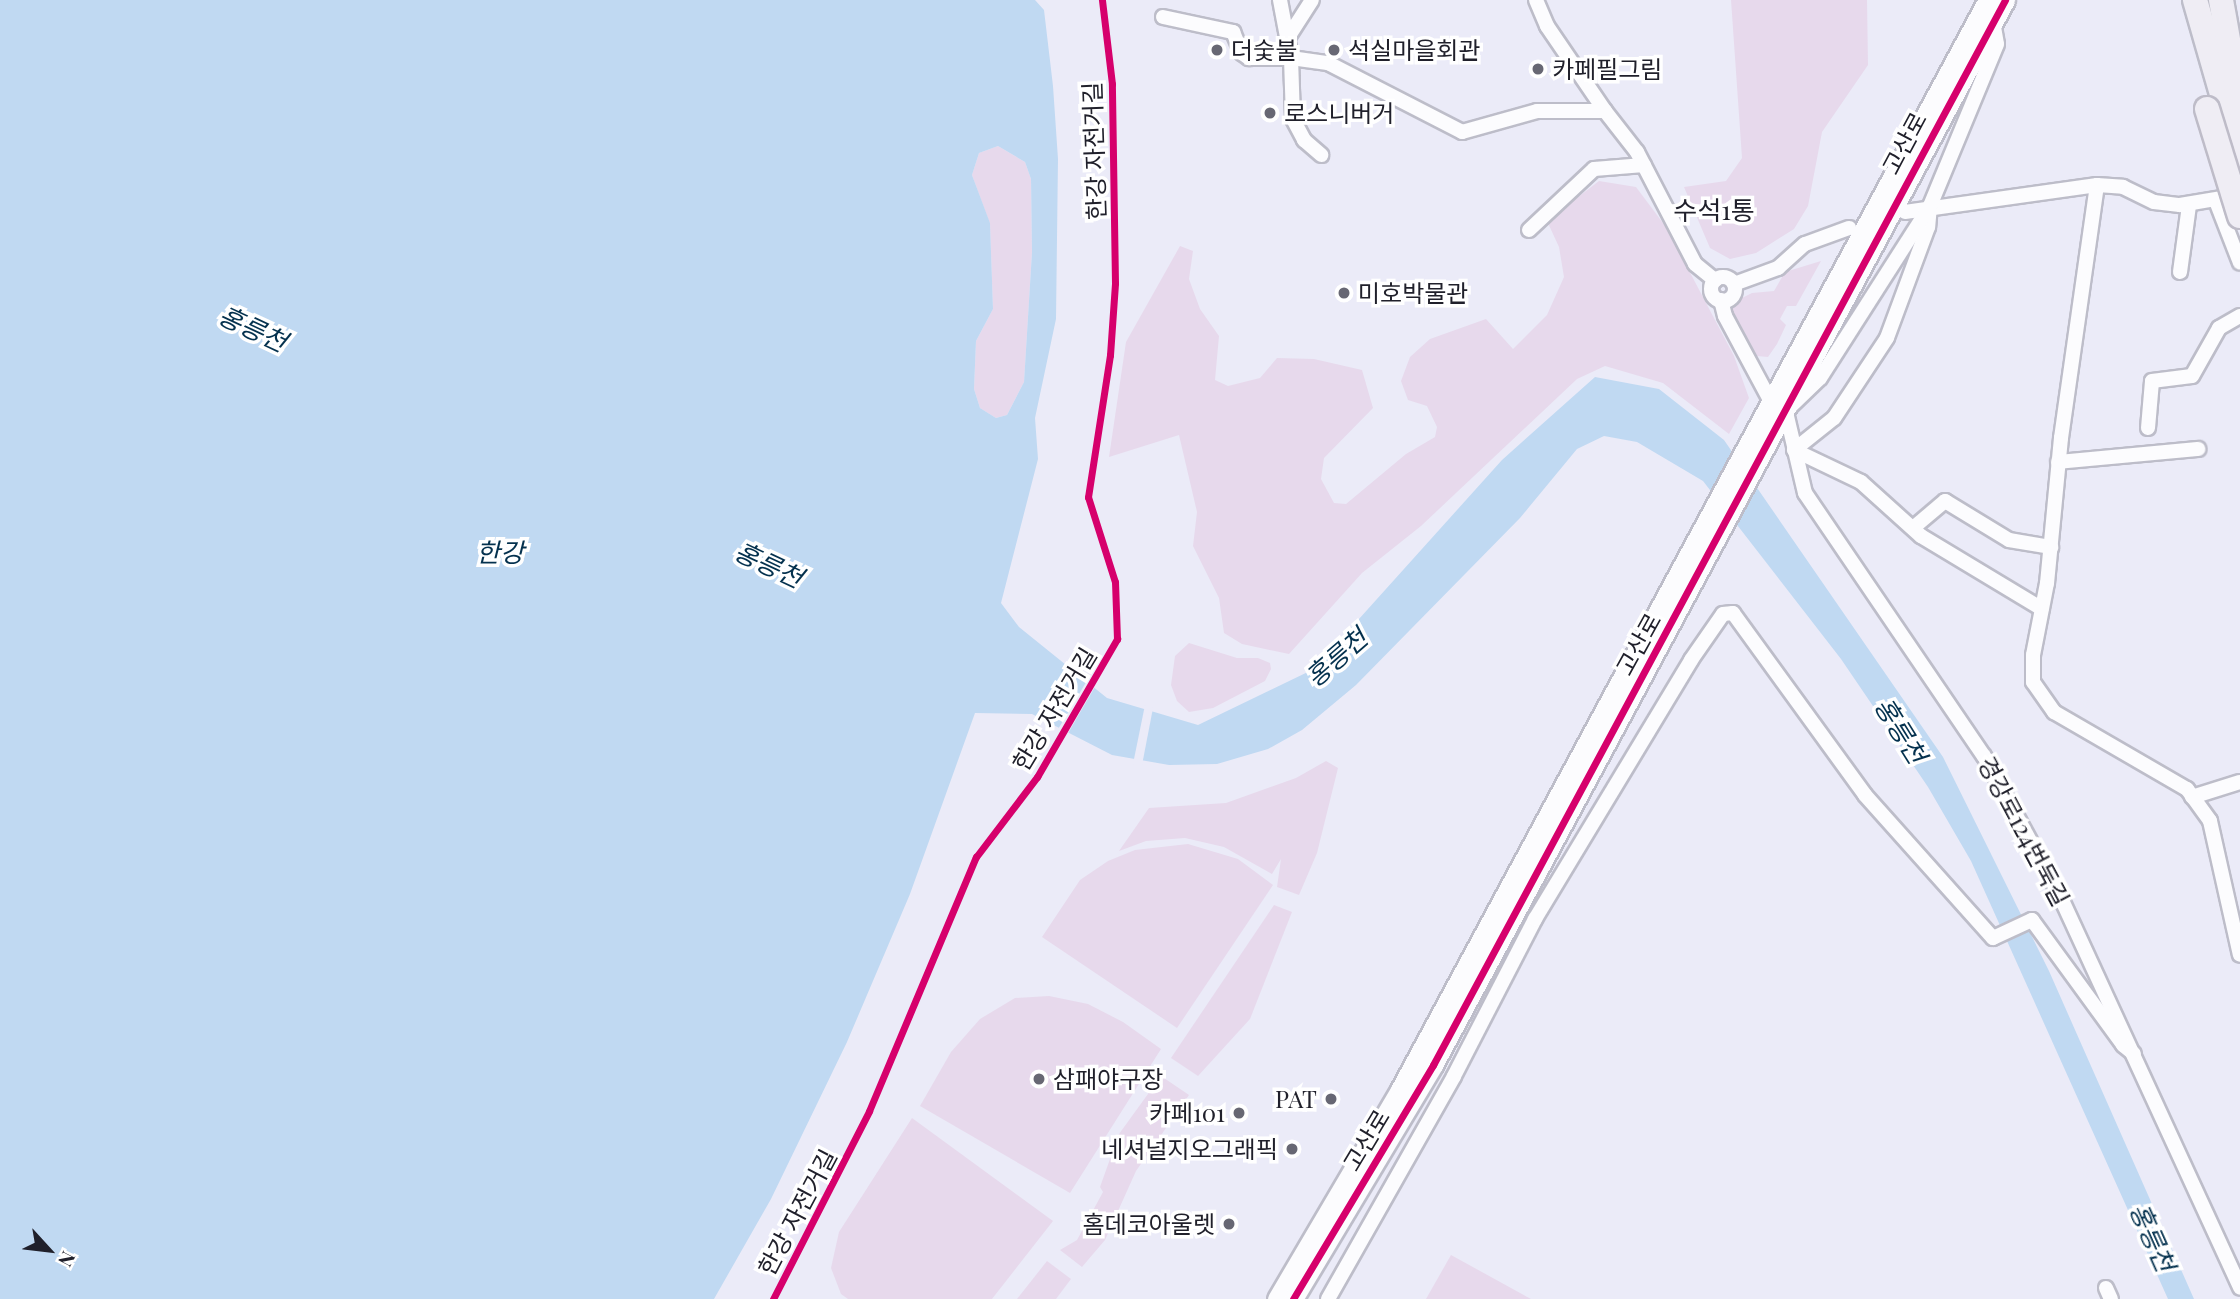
<!DOCTYPE html>
<meta charset="utf-8">
<style>
body{margin:0}
#map{position:relative;width:2240px;height:1299px;overflow:hidden;background:#ebebf8;font-family:"Playfair Display","Noto Sans KR",serif}
div>[style]{position:absolute}
.green>*{inset:0;background:#e7d9ec}
.water>*{inset:0;background:#c0d9f2}
.pier>*{inset:0;background:#ebebf8}
.roads{filter:drop-shadow(2px 0 #bdbdc9) drop-shadow(-2px 0 #bdbdc9) drop-shadow(0 2px #bdbdc9) drop-shadow(0 -2px #bdbdc9)}
.street>*{height:14px;margin:-7px;padding:0 7px;transform-origin:7px;border-radius:7px;background:#fcfcfe}
.street>.ring{margin:-7px;padding:0;box-sizing:content-box;background:none;border:14px solid #fcfcfe;border-radius:50%}
.secondary>*{height:19px;margin:-9.5px;padding:0 9.5px;transform-origin:9.5px;border-radius:9.5px;background:#fcfcfe}
.highway>*{height:24px;margin:-12px;padding:0 12px;transform-origin:12px;border-radius:12px;background:#efedf4}
.bridges{filter:drop-shadow(2px 0 #bebcc8) drop-shadow(-2px 0 #bebcc8) drop-shadow(0 2px #bebcc8) drop-shadow(0 -2px #bebcc8)}
.highway-bridge>*{height:24px;margin:-12px;padding:0 12px;transform-origin:12px;border-radius:12px;background:#efedf4}
.cycleway>*{height:7px;margin:-3.5px;padding:0 3.5px;transform-origin:3.5px;border-radius:3.5px;background:#d6006c}
.dots>*{width:19px;height:19px;translate:-50% -50%;box-sizing:border-box;border:4px solid #fff;border-radius:50%}
span{translate:-50% -50%;white-space:nowrap;text-align:center;line-height:1.15;-webkit-text-stroke:7px #fff;paint-order:stroke}
.poi-label{font-size:24px;color:#20202b}
.left{translate:0 -50%;text-align:left}
.right{translate:-100% -50%;text-align:right}
.street-label{font-size:24px;color:#20202b}
.neighbourhood-label{font-size:26px;color:#20202b}
.water-label{font-size:26px;color:#04314e;font-style:italic}
.north{position:absolute;left:14px;top:1215px;width:70px;height:70px;-webkit-text-stroke:5px #fff;paint-order:stroke;rotate:117deg;font-size:19px;font-weight:700;line-height:28px;text-align:center;color:#20202b}
.north::after{content:'';display:block;margin:auto;width:24px;height:32px;background:#20202b;clip-path:polygon(50% 0,100% 100%,50% 72%,0 100%)}
</style>
<div id="map">
<div class="green">
<i style="clip-path:polygon(1731px 0,1867px 0,1868px 65px,1822px 132px,1808px 206px,1794px 229px,1756px 253px,1730px 259px,1710px 248px,1684px 187px,1726px 181px,1742px 158px)"></i>
<i style="clip-path:polygon(998px 146px,1025px 162px,1031px 179px,1032px 252px,1024px 382px,1007px 415px,996px 418px,980px 408px,974px 389px,976px 341px,993px 309px,990px 224px,972px 175px,979px 153px)"></i>
<i style="clip-path:polygon(1599px 181px,1636px 187px,1666px 227px,1734px 356px,1749px 398px,1729px 434px,1663px 383px,1605px 366px,1577px 379px,1421px 526px,1362px 573px,1289px 654px,1242px 644px,1224px 633px,1219px 598px,1193px 546px,1197px 512px,1179px 435px,1109px 457px,1126px 342px,1180px 246px,1193px 251px,1189px 279px,1200px 309px,1219px 336px,1215px 380px,1228px 386px,1260px 378px,1277px 358px,1314px 359px,1362px 370px,1373px 408px,1324px 458px,1321px 479px,1334px 503px,1346px 504px,1406px 454px,1435px 437px,1437px 427px,1427px 406px,1408px 400px,1401px 381px,1410px 357px,1430px 339px,1486px 319px,1513px 349px,1547px 315px,1564px 277px,1559px 247px,1547px 221px)"></i>
<i style="clip-path:polygon(1821px 261px,1796px 306px,1787px 306px,1780px 319px,1786px 325px,1777px 344px,1768px 357px,1757px 356px,1732px 310px,1738px 300px,1752px 293px,1774px 291px,1785px 272px)"></i>
<i style="clip-path:polygon(1189px 643px,1237px 658px,1258px 658px,1270px 663px,1271px 669px,1265px 681px,1213px 708px,1189px 712px,1177px 701px,1171px 685px,1175px 656px)"></i>
<i style="clip-path:polygon(1326px 761px,1338px 768px,1317px 853px,1299px 895px,1277px 887px,1281px 859px,1272px 874px,1224px 847px,1185px 838px,1146px 841px,1119px 851px,1149px 808px,1226px 803px,1296px 778px)"></i>
<i style="clip-path:polygon(1188px 844px,1238px 859px,1273px 885px,1177px 1028px,1042px 937px,1080px 880px,1108px 861px,1135px 850px)"></i>
<i style="clip-path:polygon(1274px 905px,1292px 912px,1250px 1019px,1198px 1076px,1171px 1058px)"></i>
<i style="clip-path:polygon(1049px 996px,1088px 1004px,1123px 1022px,1161px 1049px,1070px 1193px,920px 1106px,951px 1052px,980px 1019px,1015px 998px)"></i>
<i style="clip-path:polygon(1161px 1076px,1189px 1095px,1136px 1171px,1105px 1240px,1082px 1267px,1060px 1250px,1077px 1240px,1103px 1192px,1100px 1187px,1119px 1134px)"></i>
<i style="clip-path:polygon(912px 1118px,1053px 1221px,992px 1299px,848px 1299px,841px 1294px,831px 1268px,839px 1232px)"></i>
<i style="clip-path:polygon(1451px 1255px,1531px 1299px,1426px 1299px)"></i>
<i style="clip-path:polygon(1047px 1261px,1071px 1279px,1056px 1299px,1017px 1299px)"></i>
</div>
<div class="water">
<i style="clip-path:polygon(evenodd,0 0,1035px 0,1044px 10px,1053px 86px,1058px 159px,1056px 319px,1035px 418px,1038px 459px,1001px 603px,1019px 627px,1107px 698px,1198px 725px,1314px 669px,1502px 460px,1595px 377px,1659px 389px,1724px 440px,1943px 757px,2049px 971px,2194px 1299px,2168px 1299px,1971px 861px,1928px 787px,1841px 659px,1703px 481px,1637px 442px,1604px 436px,1577px 449px,1520px 518px,1356px 685px,1302px 730px,1268px 749px,1217px 764px,1169px 765px,1112px 755px,1032px 714px,975px 713px,910px 894px,847px 1042px,771px 1199px,714px 1299px,0 1299px,0 0,998px 146px,1025px 162px,1031px 179px,1032px 252px,1024px 382px,1007px 415px,996px 418px,980px 408px,974px 389px,976px 341px,993px 309px,990px 223px,972px 175px,979px 153px,998px 146px)"></i>
</div>
<div class="pier">
<i style="clip-path:polygon(1088px 679px,1096px 685px,1067px 735px,1057px 731px)"></i>
<i style="clip-path:polygon(1145px 705px,1153px 708px,1142px 765px,1133px 764px)"></i>
</div>
<div class="roads">
<div class="street">
<i style="left:1280px;top:0;width:59px;rotate:79.3deg"></i>
<i style="left:1291px;top:58px;width:37px;rotate:8deg"></i>
<i style="left:1328px;top:63px;width:151px;rotate:27.2deg"></i>
<i style="left:1462px;top:132px;width:78px;rotate:-15.6deg"></i>
<i style="left:1537px;top:111px;width:68px"></i>
<i style="left:1605px;top:111px;width:52px;rotate:52deg"></i>
<i style="left:1637px;top:152px;width:126px;rotate:62.6deg"></i>
<i style="left:1695px;top:264px;width:26px;rotate:39deg"></i>
<i style="left:1536px;top:0;width:28px;rotate:67deg"></i>
<i style="left:1547px;top:26px;width:103px;rotate:55.7deg"></i>
<i style="left:1163px;top:17px;width:72px;rotate:12.1deg"></i>
<i style="left:1233px;top:32px;width:23px;rotate:67deg"></i>
<i style="left:1242px;top:53px;width:9px;rotate:36deg"></i>
<i style="left:1249px;top:58px;width:42px"></i>
<i style="left:1291px;top:58px;width:61px;rotate:88.1deg"></i>
<i style="left:1293px;top:119px;width:24px;rotate:62deg"></i>
<i style="left:1304px;top:140px;width:23px;rotate:41deg"></i>
<i style="left:1287px;top:39px;width:46px;rotate:-57.3deg"></i>
<i style="left:2097px;top:185px;width:256px;rotate:98.1deg"></i>
<i style="left:2061px;top:438px;width:146px;rotate:95.5deg"></i>
<i style="left:2047px;top:583px;width:73px;rotate:101deg"></i>
<i style="left:2033px;top:655px;width:27px;rotate:90deg"></i>
<i style="left:2033px;top:682px;width:37px;rotate:55deg"></i>
<i style="left:2054px;top:712px;width:154px;rotate:30.1deg"></i>
<i style="left:2187px;top:789px;width:39px;rotate:54deg"></i>
<i style="left:2210px;top:821px;width:137px;rotate:77.4deg"></i>
<i style="left:2216px;top:201px;width:66px;rotate:68.8deg"></i>
<i style="left:1930px;top:206px;width:21px;rotate:95deg"></i>
<i style="left:1928px;top:227px;width:118px;rotate:110.3deg"></i>
<i style="left:1887px;top:338px;width:96px;rotate:123.5deg"></i>
<i style="left:1834px;top:418px;width:51px;rotate:141.3deg"></i>
<i style="left:1794px;top:450px;width:74px;rotate:25.5deg"></i>
<i style="left:1861px;top:482px;width:81px;rotate:42deg"></i>
<i style="left:1921px;top:536px;width:141px;rotate:31.1deg"></i>
<i style="left:1905px;top:212px;width:194px;rotate:-8deg"></i>
<i style="left:2097px;top:185px;width:26px;rotate:4deg"></i>
<i style="left:2123px;top:187px;width:34px;rotate:26deg"></i>
<i style="left:2154px;top:202px;width:26px;rotate:7deg"></i>
<i style="left:2180px;top:205px;width:61px;rotate:-9.5deg"></i>
<i style="left:1529px;top:230px;width:89px;rotate:-43.2deg"></i>
<i style="left:1594px;top:169px;width:50px;rotate:-4.6deg"></i>
<i style="left:2180px;top:272px;width:68px;rotate:-82.3deg"></i>
<i class="ring" style="left:1711px;top:277px;width:10px;height:10px"></i>
<i style="left:1734px;top:284px;width:47px;rotate:-20deg"></i>
<i style="left:1778px;top:268px;width:36px;rotate:-42deg"></i>
<i style="left:1805px;top:244px;width:47px;rotate:-20deg"></i>
<i style="left:1721px;top:300px;width:16px;rotate:76deg"></i>
<i style="left:1725px;top:316px;width:95px;rotate:61.8deg"></i>
<i style="left:1770px;top:400px;width:20px;rotate:37deg"></i>
<i style="left:1786px;top:412px;width:83px;rotate:76.8deg"></i>
<i style="left:1805px;top:493px;width:318px;rotate:55.8deg"></i>
<i style="left:1984px;top:756px;width:162px;rotate:61.5deg"></i>
<i style="left:2061px;top:898px;width:429px;rotate:65.3deg"></i>
<i style="left:1791px;top:406px;width:40px;rotate:-44deg"></i>
<i style="left:1820px;top:378px;width:204px;rotate:-57.4deg"></i>
<i style="left:1930px;top:206px;width:175px;rotate:-67.5deg"></i>
<i style="left:1997px;top:44px;width:23px;rotate:-100deg"></i>
<i style="left:2148px;top:428px;width:47px;rotate:-85.1deg"></i>
<i style="left:2152px;top:381px;width:40px;rotate:-7.1deg"></i>
<i style="left:2192px;top:376px;width:55px;rotate:-60.6deg"></i>
<i style="left:2219px;top:328px;width:24px;rotate:-30deg"></i>
<i style="left:2058px;top:462px;width:141px;rotate:-5.3deg"></i>
<i style="left:1913px;top:528px;width:42px;rotate:-40.2deg"></i>
<i style="left:1945px;top:501px;width:75px;rotate:31.4deg"></i>
<i style="left:2009px;top:540px;width:43px;rotate:9.5deg"></i>
<i style="left:2192px;top:797px;width:50px;rotate:-17.4deg"></i>
<i style="left:2106px;top:1288px;width:12px;rotate:66deg"></i>
<i style="left:1328px;top:1299px;width:256px;rotate:-60.5deg"></i>
<i style="left:1454px;top:1076px;width:177px;rotate:-62.7deg"></i>
<i style="left:1535px;top:919px;width:302px;rotate:-58.9deg"></i>
<i style="left:1691px;top:660px;width:56px;rotate:-55.2deg"></i>
<i style="left:1723px;top:614px;width:10px;rotate:-6deg"></i>
<i style="left:1733px;top:613px;width:225px;rotate:54deg"></i>
<i style="left:1865px;top:795px;width:192px;rotate:48.2deg"></i>
<i style="left:1993px;top:938px;width:43px;rotate:-24.8deg"></i>
<i style="left:2032px;top:920px;width:155px;rotate:53.9deg"></i>
<i style="left:2123px;top:1045px;width:14px;rotate:39deg"></i>
</div>
<div class="secondary">
<i style="left:1277px;top:1299px;width:243px;rotate:-59.5deg"></i>
<i style="left:1400px;top:1090px;width:1238px;rotate:-61.66deg"></i>
<i style="left:1293px;top:1299px;width:273px;rotate:-59.1deg"></i>
<i style="left:1433px;top:1065px;width:1209px;rotate:-61.76deg"></i>
</div>
<div class="highway">
<i style="left:2195px;top:0;width:163px;rotate:74deg"></i>
<i style="left:2221px;top:0;width:109px;rotate:79.9deg"></i>
</div>
</div>
<div class="bridges">
<div class="highway-bridge">
<i style="left:2207px;top:109px;width:112px;rotate:72.9deg"></i>
</div>
</div>
<div class="cycleway">
<i style="left:773px;top:1299px;width:211px;rotate:-62.9deg"></i>
<i style="left:869px;top:1111px;width:276px;rotate:-67.2deg"></i>
<i style="left:976px;top:857px;width:101px;rotate:-52.7deg"></i>
<i style="left:1037px;top:777px;width:160px;rotate:-59.9deg"></i>
<i style="left:1117px;top:639px;width:57px;rotate:-92deg"></i>
<i style="left:1115px;top:582px;width:89px;rotate:-107.6deg"></i>
<i style="left:1088px;top:497px;width:144px;rotate:-81.2deg"></i>
<i style="left:1110px;top:355px;width:72px;rotate:-86deg"></i>
<i style="left:1115px;top:283px;width:199px;rotate:-90.9deg"></i>
<i style="left:1112px;top:84px;width:85px;rotate:-96.8deg"></i>
<i style="left:1293px;top:1299px;width:273px;rotate:-59.1deg"></i>
<i style="left:1433px;top:1065px;width:1209px;rotate:-61.76deg"></i>
</div>
<div class="dots">
<i style="left:1217px;top:50px;background:#676773"></i>
<i style="left:1334px;top:50px;background:#676773"></i>
<i style="left:1538px;top:69px;background:#676773"></i>
<i style="left:1270px;top:113px;background:#676773"></i>
<i style="left:1344px;top:293px;background:#676773"></i>
<i style="left:1039px;top:1079px;background:#676773"></i>
<i style="left:1331px;top:1099px;background:#676773"></i>
<i style="left:1239px;top:1113px;background:#676773"></i>
<i style="left:1292px;top:1149px;background:#676773"></i>
<i style="left:1229px;top:1224px;background:#676773"></i>
</div>
<div class="poi-label">
<span class="left" style="left:1231px;top:50px">더숯불</span>
<span class="left" style="left:1348px;top:50px">석실마을회관</span>
<span class="left" style="left:1552px;top:69px">카페필그림</span>
<span class="left" style="left:1284px;top:113px">로스니버거</span>
<span class="left" style="left:1358px;top:293px">미호박물관</span>
<span class="left" style="left:1053px;top:1079px">삼패야구장</span>
<span class="right" style="left:1317px;top:1099px">PAT</span>
<span class="right" style="left:1225px;top:1113px">카페101</span>
<span class="right" style="left:1278px;top:1149px">네셔널지오그래픽</span>
<span class="right" style="left:1215px;top:1224px">홈데코아울렛</span>
</div>
<div class="street-label">
<span style="left:1904px;top:143px;rotate:-62deg">고산로</span>
<span style="left:1094px;top:151px;rotate:-92deg">한강 자전거길</span>
<span style="left:1638px;top:644px;rotate:-61deg">고산로</span>
<span style="left:1054px;top:709px;rotate:-59deg">한강 자전거길</span>
<span style="left:2024px;top:831px;rotate:62deg">경강로124번둑길</span>
<span style="left:1366px;top:1140px;rotate:-59deg">고산로</span>
<span style="left:797px;top:1212px;rotate:-62deg">한강 자전거길</span>
</div>
<div class="neighbourhood-label">
<span style="left:1714px;top:210px">수석1통</span>
</div>
<div class="water-label">
<span style="left:253px;top:328px;rotate:25deg">홍릉천</span>
<span style="left:500px;top:552px">한강</span>
<span style="left:769px;top:564px;rotate:25deg">홍릉천</span>
<span style="left:1336px;top:657px;rotate:-41deg">홍릉천</span>
<span style="left:1901px;top:730px;rotate:58deg">홍릉천</span>
<span style="left:2153px;top:1237px;rotate:66deg">홍릉천</span>
</div>
<div class="north">N</div>
</div>
